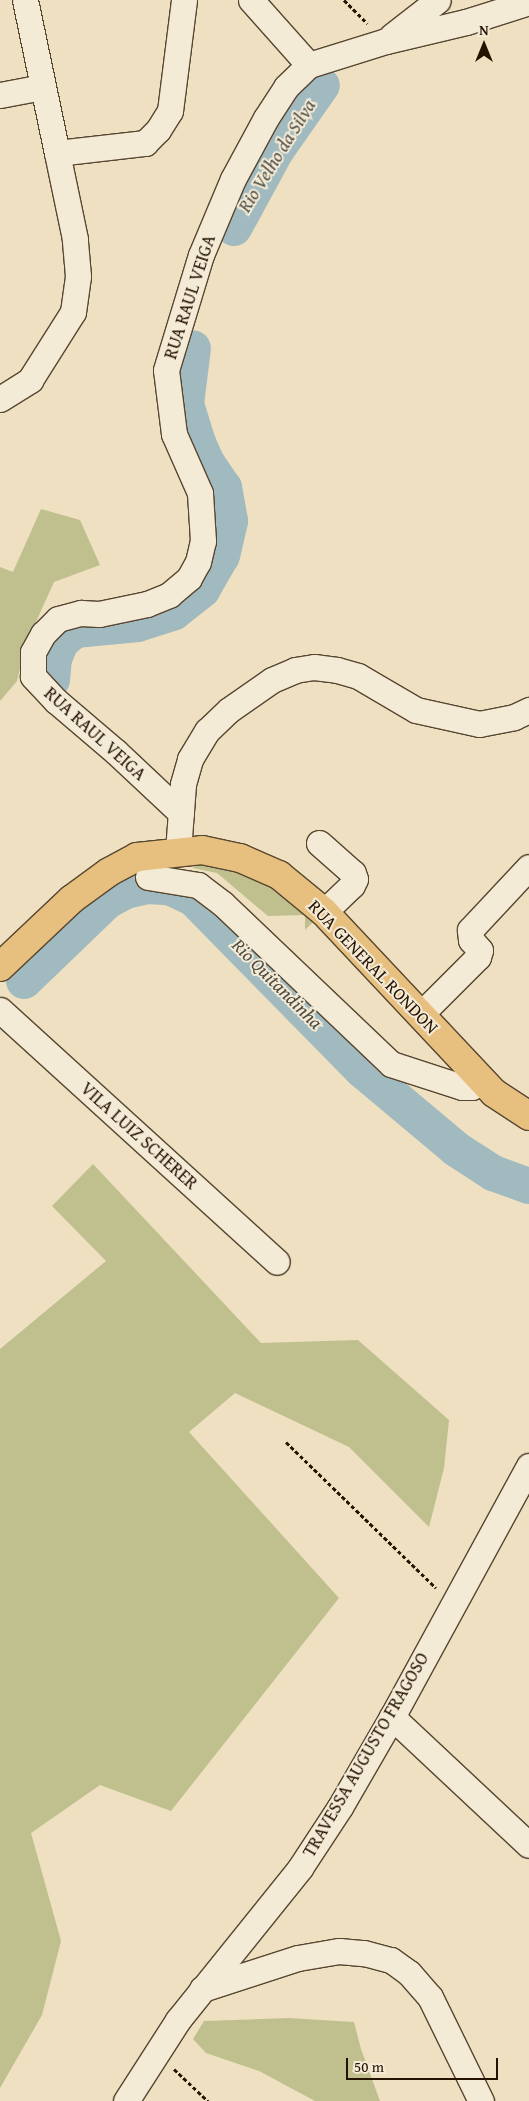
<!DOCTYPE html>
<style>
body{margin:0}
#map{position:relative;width:529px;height:2101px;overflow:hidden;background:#eee0c1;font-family:"Gentium Book Plus",serif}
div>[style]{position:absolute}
.green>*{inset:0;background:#bfc08e}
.river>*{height:36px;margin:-18px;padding:0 18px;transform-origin:18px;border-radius:18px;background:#a0babf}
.path>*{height:3px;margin-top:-1.5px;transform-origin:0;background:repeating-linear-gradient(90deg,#251200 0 4px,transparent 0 6.5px)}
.roads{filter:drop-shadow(1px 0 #574630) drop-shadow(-1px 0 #574630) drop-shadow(0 1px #574630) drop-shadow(0 -1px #574630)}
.minor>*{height:25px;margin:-12.5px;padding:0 12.5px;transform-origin:12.5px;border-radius:12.5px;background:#f4ebd7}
.major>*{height:28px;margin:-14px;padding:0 14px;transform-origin:14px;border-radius:14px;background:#e7c080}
span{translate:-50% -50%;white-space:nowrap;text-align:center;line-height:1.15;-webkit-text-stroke:4px #f4ebd7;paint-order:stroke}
.street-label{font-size:18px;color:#251200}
.water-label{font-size:19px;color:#504d43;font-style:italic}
.north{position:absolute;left:459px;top:20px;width:50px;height:50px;-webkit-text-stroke:4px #f4ebd7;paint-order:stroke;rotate:0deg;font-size:14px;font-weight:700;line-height:20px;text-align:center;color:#251200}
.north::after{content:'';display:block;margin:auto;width:18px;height:22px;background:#251200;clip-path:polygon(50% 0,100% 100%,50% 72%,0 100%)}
.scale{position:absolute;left:346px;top:2058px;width:152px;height:22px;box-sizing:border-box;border:2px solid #251200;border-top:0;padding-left:6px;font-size:15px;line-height:18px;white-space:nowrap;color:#251200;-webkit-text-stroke:4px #f4ebd7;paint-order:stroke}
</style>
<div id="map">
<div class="green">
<i style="clip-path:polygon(41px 509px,80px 520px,100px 565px,54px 582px,26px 644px,17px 681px,0 701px,0 567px,13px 572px)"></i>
<i style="clip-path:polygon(194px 862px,222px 864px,275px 883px,314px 921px,305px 930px,305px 915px,268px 916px,217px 873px,193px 868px)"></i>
<i style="clip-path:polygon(93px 1164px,261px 1343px,358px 1340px,449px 1420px,444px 1468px,429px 1527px,349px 1447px,235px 1393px,189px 1432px,339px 1598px,171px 1811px,100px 1785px,31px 1833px,61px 1941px,42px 2015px,0 2088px,0 1349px,106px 1261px,52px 1206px)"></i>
<i style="clip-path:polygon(288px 2018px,354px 2022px,361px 2049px,380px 2101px,315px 2101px,259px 2071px,206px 2053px,193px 2039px,204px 2021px)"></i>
</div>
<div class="river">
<i style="left:234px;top:228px;width:88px;rotate:-61.4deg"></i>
<i style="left:276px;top:151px;width:80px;rotate:-55.1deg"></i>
<i style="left:52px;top:680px;width:21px;rotate:-85deg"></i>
<i style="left:54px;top:659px;width:18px;rotate:-68deg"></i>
<i style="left:61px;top:642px;width:18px;rotate:-41deg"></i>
<i style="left:75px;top:630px;width:63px;rotate:-5.4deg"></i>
<i style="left:138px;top:624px;width:38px;rotate:-18deg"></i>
<i style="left:174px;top:612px;width:36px;rotate:-38deg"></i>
<i style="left:202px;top:590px;width:39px;rotate:-60deg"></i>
<i style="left:222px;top:556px;width:36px;rotate:-77deg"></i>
<i style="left:230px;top:521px;width:34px;rotate:-100deg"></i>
<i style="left:224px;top:488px;width:30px;rotate:-124deg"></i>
<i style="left:207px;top:463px;width:22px;rotate:-114deg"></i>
<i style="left:198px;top:443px;width:41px;rotate:-107.1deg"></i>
<i style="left:186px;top:404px;width:56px;rotate:-82.9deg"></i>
<i style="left:24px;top:981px;width:115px;rotate:-43.9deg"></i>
<i style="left:107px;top:901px;width:21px;rotate:-28deg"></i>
<i style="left:126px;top:891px;width:22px;rotate:-13deg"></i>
<i style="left:147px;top:886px;width:22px;rotate:3deg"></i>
<i style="left:169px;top:887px;width:26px;rotate:25deg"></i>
<i style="left:193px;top:898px;width:241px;rotate:45.5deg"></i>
<i style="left:362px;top:1070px;width:123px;rotate:40deg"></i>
<i style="left:456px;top:1149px;width:44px;rotate:33deg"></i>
<i style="left:493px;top:1173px;width:38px;rotate:20deg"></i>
</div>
<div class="path">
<i style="left:344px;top:0;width:33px;rotate:45deg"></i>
<i style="left:286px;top:1442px;width:209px;rotate:44.2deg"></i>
<i style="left:174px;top:2069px;width:47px;rotate:43.3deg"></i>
</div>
<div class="roads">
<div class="minor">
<i style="left:25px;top:0;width:156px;rotate:78.2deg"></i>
<i style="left:57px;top:153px;width:89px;rotate:-6.5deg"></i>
<i style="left:145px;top:143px;width:18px;rotate:-45deg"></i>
<i style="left:158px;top:130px;width:22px;rotate:-58deg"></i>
<i style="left:170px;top:111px;width:112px;rotate:-82.8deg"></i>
<i style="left:251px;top:0;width:87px;rotate:48.3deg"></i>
<i style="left:392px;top:36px;width:58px;rotate:-38deg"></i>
<i style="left:0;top:95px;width:43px;rotate:-10.8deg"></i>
<i style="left:0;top:399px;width:36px;rotate:-32deg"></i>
<i style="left:30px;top:380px;width:80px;rotate:-57.7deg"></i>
<i style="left:73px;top:312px;width:36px;rotate:-82deg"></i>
<i style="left:78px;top:276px;width:37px;rotate:-95deg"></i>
<i style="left:75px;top:239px;width:88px;rotate:-101.8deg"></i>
<i style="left:181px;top:813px;width:89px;rotate:-136.8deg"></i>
<i style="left:116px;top:752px;width:79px;rotate:-139.6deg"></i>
<i style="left:56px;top:701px;width:34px;rotate:-133deg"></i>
<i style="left:33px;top:676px;width:24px;rotate:-90deg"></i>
<i style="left:33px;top:652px;width:21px;rotate:-61deg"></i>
<i style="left:43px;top:634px;width:21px;rotate:-45deg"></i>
<i style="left:58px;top:619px;width:24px;rotate:-15deg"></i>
<i style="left:81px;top:613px;width:18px;rotate:3deg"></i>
<i style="left:99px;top:614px;width:49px;rotate:-11.8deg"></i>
<i style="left:147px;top:604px;width:24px;rotate:-22deg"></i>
<i style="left:169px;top:595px;width:26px;rotate:-40deg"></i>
<i style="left:189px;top:578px;width:18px;rotate:-61deg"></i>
<i style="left:198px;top:562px;width:22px;rotate:-77deg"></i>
<i style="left:203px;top:541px;width:48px;rotate:-93.6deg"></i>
<i style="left:200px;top:493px;width:64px;rotate:-113.8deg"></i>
<i style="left:174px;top:434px;width:64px;rotate:-97.1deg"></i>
<i style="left:166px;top:370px;width:120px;rotate:-73.1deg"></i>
<i style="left:201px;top:255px;width:82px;rotate:-67.2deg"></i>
<i style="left:233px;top:179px;width:69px;rotate:-61.6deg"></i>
<i style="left:266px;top:118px;width:37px;rotate:-57deg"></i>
<i style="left:286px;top:87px;width:32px;rotate:-44deg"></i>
<i style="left:309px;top:65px;width:81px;rotate:-17.3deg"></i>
<i style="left:386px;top:41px;width:82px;rotate:-13.4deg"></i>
<i style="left:466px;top:22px;width:66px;rotate:-17.6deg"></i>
<i style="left:319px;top:843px;width:45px;rotate:41.4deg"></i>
<i style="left:353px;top:873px;width:6px;rotate:72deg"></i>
<i style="left:355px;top:879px;width:7px;rotate:117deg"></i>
<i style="left:352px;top:885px;width:39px;rotate:136deg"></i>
<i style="left:178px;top:851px;width:67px;rotate:-85.7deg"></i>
<i style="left:183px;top:784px;width:26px;rotate:-74deg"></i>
<i style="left:190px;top:759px;width:33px;rotate:-59deg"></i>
<i style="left:207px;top:731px;width:30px;rotate:-44deg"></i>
<i style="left:229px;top:710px;width:52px;rotate:-34.9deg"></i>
<i style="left:272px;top:680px;width:25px;rotate:-23deg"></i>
<i style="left:295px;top:670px;width:19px;rotate:-9deg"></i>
<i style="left:314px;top:667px;width:23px;rotate:7deg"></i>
<i style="left:337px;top:670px;width:22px;rotate:16deg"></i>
<i style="left:358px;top:676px;width:67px;rotate:30.4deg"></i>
<i style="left:416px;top:710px;width:65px;rotate:12.5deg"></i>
<i style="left:479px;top:724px;width:36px;rotate:-11deg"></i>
<i style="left:514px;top:717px;width:17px;rotate:-25deg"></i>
<i style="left:148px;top:877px;width:51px;rotate:9.1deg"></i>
<i style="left:198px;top:885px;width:31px;rotate:37deg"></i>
<i style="left:223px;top:904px;width:232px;rotate:43.6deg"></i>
<i style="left:391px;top:1064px;width:75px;rotate:17.9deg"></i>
<i style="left:462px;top:1087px;width:10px"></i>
<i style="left:472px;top:1087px;width:11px;rotate:-45deg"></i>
<i style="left:0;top:1010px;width:374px;rotate:42.3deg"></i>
<i style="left:420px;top:1015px;width:82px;rotate:-45deg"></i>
<i style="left:478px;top:957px;width:7px;rotate:-74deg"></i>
<i style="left:480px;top:950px;width:13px;rotate:-132deg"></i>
<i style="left:471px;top:940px;width:10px;rotate:-96deg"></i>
<i style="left:470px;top:930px;width:86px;rotate:-46.9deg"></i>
<i style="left:392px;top:1717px;width:187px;rotate:43.1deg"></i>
<i style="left:202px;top:1989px;width:101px;rotate:-17.9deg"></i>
<i style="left:298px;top:1958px;width:42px;rotate:-9.7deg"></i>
<i style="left:339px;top:1951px;width:25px;rotate:5deg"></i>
<i style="left:364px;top:1953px;width:28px;rotate:15deg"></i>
<i style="left:391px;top:1960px;width:22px;rotate:36deg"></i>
<i style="left:409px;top:1973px;width:32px;rotate:49deg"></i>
<i style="left:430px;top:1997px;width:116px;rotate:63.9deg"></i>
<i style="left:126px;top:2101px;width:96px;rotate:-57.3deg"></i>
<i style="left:178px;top:2020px;width:195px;rotate:-51.2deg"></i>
<i style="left:300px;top:1868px;width:73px;rotate:-56.7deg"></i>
<i style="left:340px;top:1807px;width:104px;rotate:-60deg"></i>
<i style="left:392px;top:1717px;width:286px;rotate:-61.4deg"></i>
</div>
<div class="major">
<i style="left:0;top:967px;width:99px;rotate:-43.4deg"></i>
<i style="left:72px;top:899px;width:46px;rotate:-36.1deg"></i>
<i style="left:109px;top:872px;width:32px;rotate:-28deg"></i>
<i style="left:137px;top:857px;width:65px;rotate:-6.1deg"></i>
<i style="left:202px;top:850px;width:39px;rotate:12deg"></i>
<i style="left:240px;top:858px;width:43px;rotate:23.6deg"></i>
<i style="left:279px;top:875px;width:58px;rotate:39.4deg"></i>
<i style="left:324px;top:912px;width:248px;rotate:46.8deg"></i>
<i style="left:494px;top:1093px;width:42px;rotate:33.3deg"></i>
</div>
</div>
<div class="street-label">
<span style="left:190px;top:297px;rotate:-72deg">RUA RAUL VEIGA</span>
<span style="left:95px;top:734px;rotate:42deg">RUA RAUL VEIGA</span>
<span style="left:373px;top:967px;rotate:46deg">RUA GENERAL RONDON</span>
<span style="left:139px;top:1136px;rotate:42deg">VILA LUIZ SCHERER</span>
<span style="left:366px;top:1755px;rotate:-60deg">TRAVESSA AUGUSTO FRAGOSO</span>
</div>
<div class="water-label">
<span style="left:277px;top:156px;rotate:-58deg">Rio Velho da Silva</span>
<span style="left:277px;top:984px;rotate:45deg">Rio Quitandinha</span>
</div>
<div class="north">N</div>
<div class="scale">50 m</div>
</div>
